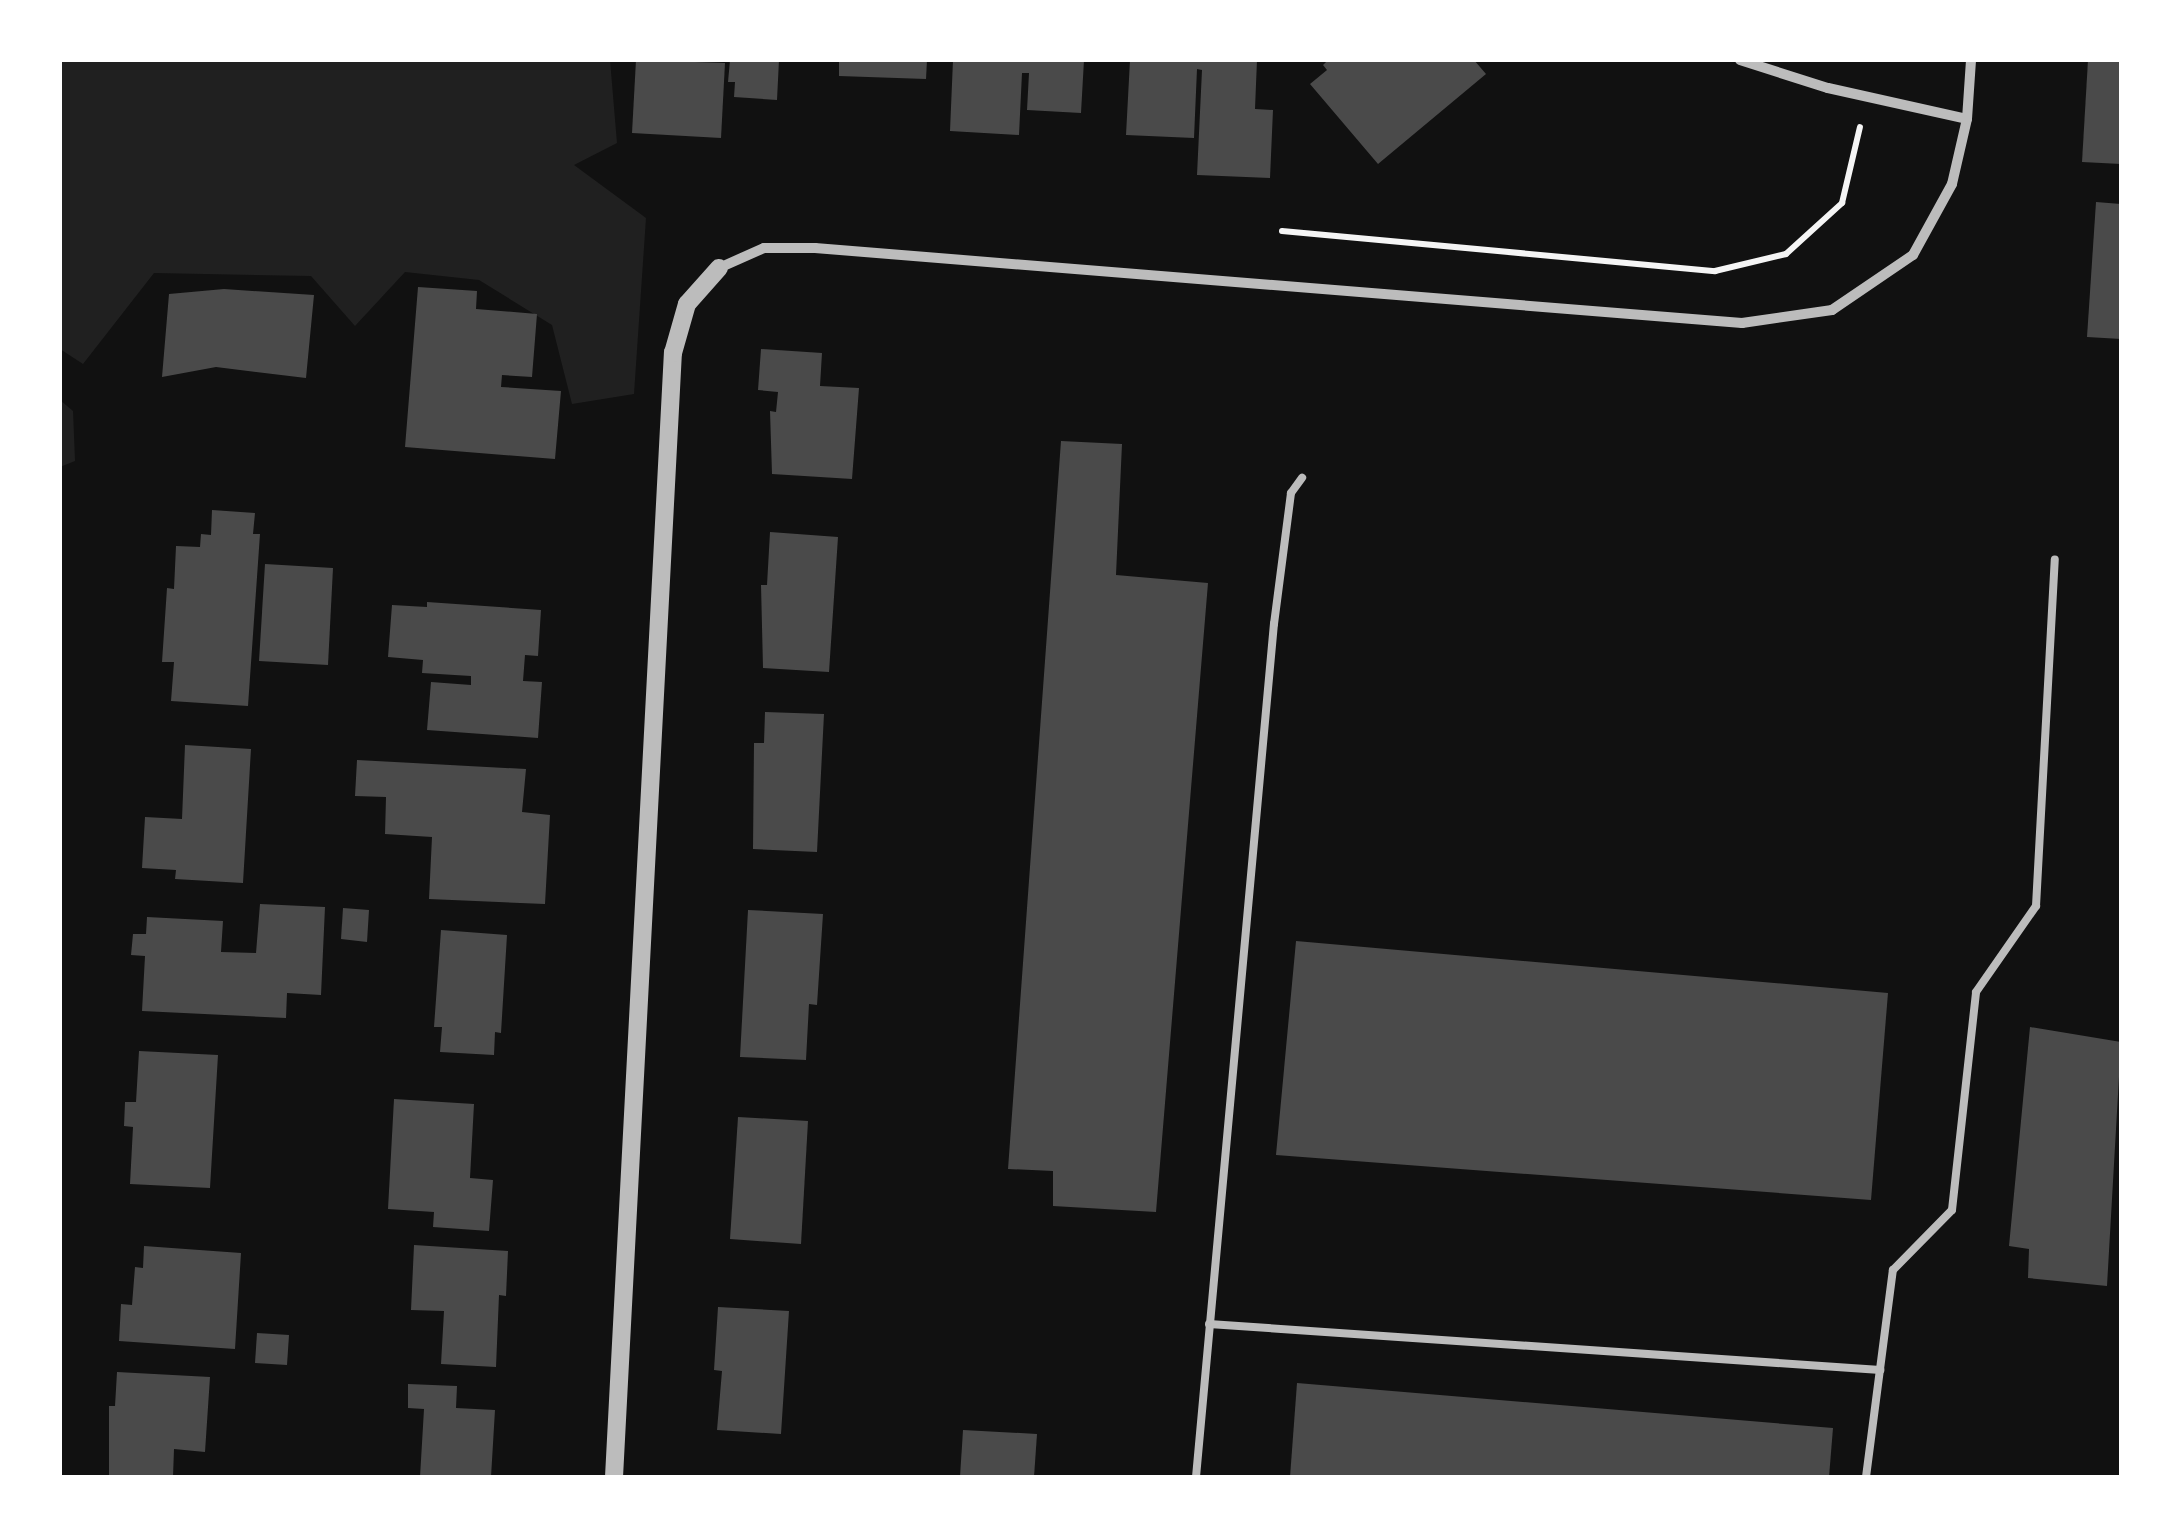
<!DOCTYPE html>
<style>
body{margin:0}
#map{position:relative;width:2181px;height:1537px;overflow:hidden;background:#111;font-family:"Roboto Condensed",sans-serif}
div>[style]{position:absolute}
.green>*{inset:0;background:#202020}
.building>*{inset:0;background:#4a4a4a}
.path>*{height:6px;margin:-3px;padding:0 3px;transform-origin:3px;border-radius:3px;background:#f5f5f5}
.service>*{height:8px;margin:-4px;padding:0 4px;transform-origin:4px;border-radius:4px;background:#bcbcbc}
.minor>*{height:10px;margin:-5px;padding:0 5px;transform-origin:5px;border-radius:5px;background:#bcbcbc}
.tertiary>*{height:18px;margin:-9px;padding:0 9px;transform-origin:9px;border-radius:9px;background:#bcbcbc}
span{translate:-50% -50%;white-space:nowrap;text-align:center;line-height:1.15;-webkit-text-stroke:10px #fff;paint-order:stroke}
.frame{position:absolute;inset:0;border:62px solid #fff;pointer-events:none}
</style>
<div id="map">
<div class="green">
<i style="clip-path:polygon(60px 60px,610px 60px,617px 143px,574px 165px,646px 218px,634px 394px,572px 404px,552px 325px,479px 280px,405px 272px,355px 326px,311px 276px,154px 273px,83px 364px,60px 349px)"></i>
<i style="clip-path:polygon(60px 400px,73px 411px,75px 461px,60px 467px)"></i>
</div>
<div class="building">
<i style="clip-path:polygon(636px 60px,725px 63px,721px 138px,632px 133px)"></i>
<i style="clip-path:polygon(730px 60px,779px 60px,777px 100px,734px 97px,735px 82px,728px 82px)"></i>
<i style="clip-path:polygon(839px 60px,927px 60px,926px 79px,839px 76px)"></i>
<i style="clip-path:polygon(953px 60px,1084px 60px,1081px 113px,1027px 110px,1029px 73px,1022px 73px,1019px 135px,950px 131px)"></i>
<i style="clip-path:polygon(1130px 60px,1257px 60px,1255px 109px,1273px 110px,1270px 178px,1197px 175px,1202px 70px,1197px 69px,1194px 138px,1126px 135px)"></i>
<i style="clip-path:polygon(1328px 60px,1474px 60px,1486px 74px,1378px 164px,1310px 84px,1327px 70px,1323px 65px)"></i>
<i style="clip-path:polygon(2088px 60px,2121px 60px,2121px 164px,2082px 162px)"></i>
<i style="clip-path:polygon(2096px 202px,2121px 204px,2121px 339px,2087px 337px)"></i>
<i style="clip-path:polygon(418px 287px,477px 291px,476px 309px,537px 314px,532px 377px,502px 375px,501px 387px,561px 391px,555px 459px,405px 447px)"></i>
<i style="clip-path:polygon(224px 289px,314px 295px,306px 378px,216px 367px,162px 377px,169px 294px)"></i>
<i style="clip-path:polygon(761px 349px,822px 353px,820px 386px,859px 388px,852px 479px,772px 474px,770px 411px,776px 412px,778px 392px,758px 390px)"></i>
<i style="clip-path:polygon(1061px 441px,1122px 444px,1116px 575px,1208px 583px,1156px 1212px,1053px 1206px,1053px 1171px,1008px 1169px)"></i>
<i style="clip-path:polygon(212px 510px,255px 513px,253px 534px,260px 534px,248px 706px,171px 701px,174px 662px,162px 662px,167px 588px,174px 589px,176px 546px,200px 547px,201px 534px,211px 535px)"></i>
<i style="clip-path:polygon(770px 532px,838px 537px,829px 672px,763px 668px,761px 585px,767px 585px)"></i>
<i style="clip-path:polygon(265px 564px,333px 568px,328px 665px,259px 661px)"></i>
<i style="clip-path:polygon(427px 602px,541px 610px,538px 656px,525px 655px,523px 681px,542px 682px,538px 738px,427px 730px,431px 682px,471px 685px,471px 676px,422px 673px,423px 660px,388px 657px,392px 605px,427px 607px)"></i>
<i style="clip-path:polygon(765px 712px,824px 714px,817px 852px,753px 849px,754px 743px,764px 743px)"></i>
<i style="clip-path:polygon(185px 745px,251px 749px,243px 883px,175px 879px,176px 870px,142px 868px,145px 817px,182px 819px)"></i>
<i style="clip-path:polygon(357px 760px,526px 769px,522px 812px,550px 815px,545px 904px,429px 899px,432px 837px,385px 834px,386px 797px,355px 796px)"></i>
<i style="clip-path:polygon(260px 904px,325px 907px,321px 995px,287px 993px,286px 1018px,142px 1011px,145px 956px,131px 955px,133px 934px,146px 934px,147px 917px,223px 921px,221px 952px,256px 953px)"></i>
<i style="clip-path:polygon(343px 908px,369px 910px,367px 942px,341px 939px)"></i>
<i style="clip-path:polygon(748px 910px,823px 914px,817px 1005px,809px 1004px,806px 1060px,740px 1057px)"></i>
<i style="clip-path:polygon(441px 930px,507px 935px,501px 1033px,495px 1032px,494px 1055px,440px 1052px,442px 1027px,434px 1027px)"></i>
<i style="clip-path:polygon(1296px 941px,1888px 993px,1871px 1200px,1276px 1155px)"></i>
<i style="clip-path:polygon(2030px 1027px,2121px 1042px,2107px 1286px,2028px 1278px,2029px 1249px,2009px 1246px)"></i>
<i style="clip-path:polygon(139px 1051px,218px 1055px,210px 1188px,130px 1184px,133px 1127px,124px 1126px,125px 1102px,136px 1102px)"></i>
<i style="clip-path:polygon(394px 1099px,474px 1104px,470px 1178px,493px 1180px,489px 1231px,433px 1227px,434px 1212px,388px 1209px)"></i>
<i style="clip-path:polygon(738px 1117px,808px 1121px,801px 1244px,730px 1239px)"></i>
<i style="clip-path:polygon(414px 1245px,508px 1251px,506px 1296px,499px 1295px,496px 1367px,441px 1364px,444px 1311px,411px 1310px)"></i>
<i style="clip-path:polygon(144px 1246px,241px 1253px,235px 1349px,119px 1341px,121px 1304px,132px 1305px,135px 1267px,143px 1268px)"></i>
<i style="clip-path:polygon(718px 1307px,789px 1311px,781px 1434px,717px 1430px,722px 1371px,714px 1370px)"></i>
<i style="clip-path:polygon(257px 1333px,289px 1335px,287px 1365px,255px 1363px)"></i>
<i style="clip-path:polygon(117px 1372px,210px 1377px,205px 1452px,174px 1449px,173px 1477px,109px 1477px,109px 1406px,115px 1406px)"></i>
<i style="clip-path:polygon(1297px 1383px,1833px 1428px,1829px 1477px,1290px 1477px)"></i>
<i style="clip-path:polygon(408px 1384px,457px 1386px,456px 1408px,495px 1410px,491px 1477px,420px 1477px,424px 1409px,408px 1408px)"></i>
<i style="clip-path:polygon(963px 1430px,1037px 1434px,1034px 1477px,960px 1477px)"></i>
</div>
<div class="path">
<i style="left:1282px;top:231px;width:435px;rotate:5.3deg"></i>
<i style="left:1715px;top:271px;width:73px;rotate:-13.5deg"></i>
<i style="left:1786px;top:254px;width:76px;rotate:-42.3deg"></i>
<i style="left:1842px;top:203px;width:78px;rotate:-76.7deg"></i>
</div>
<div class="service">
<i style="left:1209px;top:1324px;width:673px;rotate:3.92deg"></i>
<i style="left:1196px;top:1477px;width:857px;rotate:-84.78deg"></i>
<i style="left:1274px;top:624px;width:132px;rotate:-82.6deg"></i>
<i style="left:1291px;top:493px;width:19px;rotate:-54deg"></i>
<i style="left:1866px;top:1477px;width:209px;rotate:-82.6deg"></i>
<i style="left:1893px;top:1270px;width:84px;rotate:-45.5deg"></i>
<i style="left:1952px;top:1210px;width:219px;rotate:-83.7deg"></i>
<i style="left:1976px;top:992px;width:105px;rotate:-55.1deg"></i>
<i style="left:2036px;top:906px;width:347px;rotate:-86.9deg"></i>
</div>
<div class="minor">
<i style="left:1740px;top:60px;width:92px;rotate:17.7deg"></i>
<i style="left:1828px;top:88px;width:142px;rotate:12.6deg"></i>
<i style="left:719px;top:268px;width:49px;rotate:-24deg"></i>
<i style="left:764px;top:248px;width:51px"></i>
<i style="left:815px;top:248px;width:930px;rotate:4.63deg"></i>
<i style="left:1742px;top:323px;width:91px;rotate:-8.2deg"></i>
<i style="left:1832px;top:310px;width:98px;rotate:-34.2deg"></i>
<i style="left:1913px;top:255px;width:81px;rotate:-61.2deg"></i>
<i style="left:1952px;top:184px;width:67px;rotate:-77deg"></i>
<i style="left:1967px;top:119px;width:59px;rotate:-86.1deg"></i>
</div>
<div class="tertiary">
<i style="left:614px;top:1477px;width:1126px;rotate:-87deg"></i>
<i style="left:673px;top:353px;width:51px;rotate:-74.1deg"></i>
<i style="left:687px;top:304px;width:48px;rotate:-48.4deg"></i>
</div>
<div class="frame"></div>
</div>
